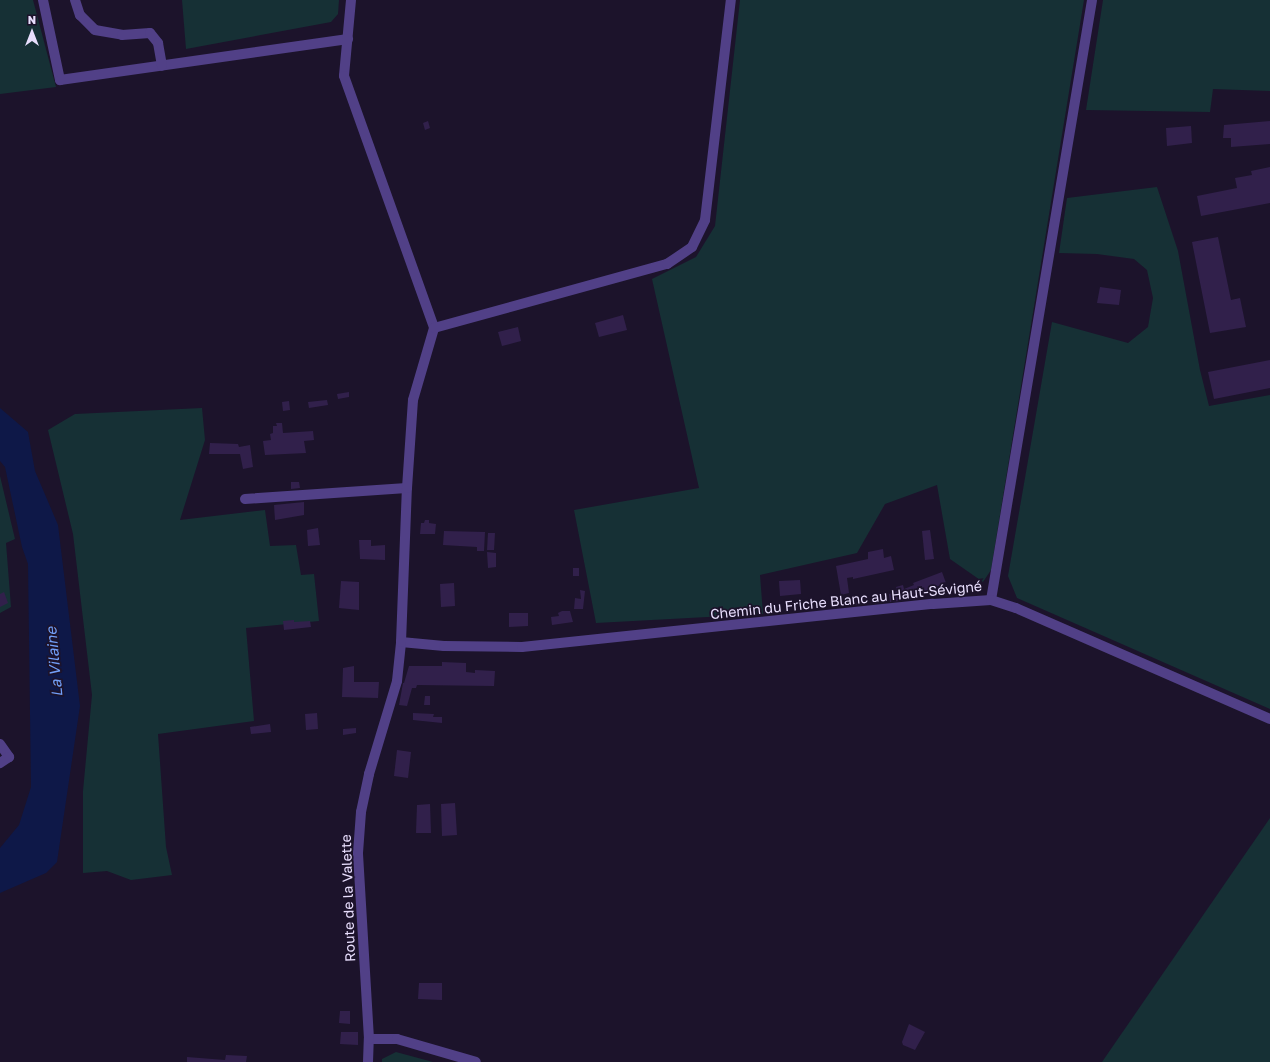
<!DOCTYPE html>
<meta charset="utf-8">
<style>
body{margin:0}
#map{position:relative;width:1270px;height:1062px;overflow:hidden;background:#1c132b;font-family:"Golos Text",sans-serif}
div>[style]{position:absolute}
.green>*{inset:0;background:#163035}
.water>*{inset:0;background:#0e1848}
.building>*{inset:0;background:#31204b}
.minor>*{height:10px;margin:-5px;padding:0 5px;transform-origin:5px;border-radius:5px;background:#514087}
span{translate:-50% -50%;white-space:nowrap;text-align:center;line-height:1.15;-webkit-text-stroke:3.5px #1c132b;paint-order:stroke}
.street-label{font-size:14px;color:#e8defd}
.water-label{font-size:15px;color:#729ff8;font-style:italic}
.north{position:absolute;left:12px;top:12px;width:40px;height:40px;-webkit-text-stroke:3px #1c132b;paint-order:stroke;rotate:0deg;font-size:11px;font-weight:700;line-height:16px;text-align:center;color:#e8defd}
.north::after{content:'';display:block;margin:auto;width:14px;height:18px;background:#e8defd;clip-path:polygon(50% 0,100% 100%,50% 72%,0 100%)}
</style>
<div id="map">
<div class="green">
<i style="clip-path:polygon(0 0,33px 0,56px 87px,0 94px)"></i>
<i style="clip-path:polygon(182px 0,339px 0,338px 14px,331px 22px,186px 49px)"></i>
<i style="clip-path:polygon(740px 0,1084px 0,991px 570px,983px 582px,950px 559px,937px 485px,885px 504px,857px 553px,760px 575px,763px 614px,596px 623px,574px 510px,699px 488px,652px 279px,696px 257px,715px 226px)"></i>
<i style="clip-path:polygon(1103px 0,1270px 0,1270px 91px,1213px 89px,1210px 112px,1086px 110px)"></i>
<i style="clip-path:polygon(1157px 187px,1178px 251px,1200px 370px,1209px 406px,1270px 395px,1270px 709px,1017px 598px,1008px 576px,1052px 322px,1128px 343px,1148px 327px,1153px 298px,1147px 270px,1134px 259px,1097px 254px,1059px 253px,1067px 198px)"></i>
<i style="clip-path:polygon(202px 408px,205px 440px,180px 520px,265px 510px,270px 546px,296px 545px,301px 575px,314px 574px,319px 621px,246px 628px,254px 721px,158px 734px,166px 847px,172px 875px,131px 880px,107px 871px,83px 873px,83px 791px,92px 695px,73px 534px,48px 430px,75px 414px)"></i>
<i style="clip-path:polygon(0 476px,15px 539px,6px 543px,11px 607px,0 613px)"></i>
<i style="clip-path:polygon(1270px 818px,1270px 1062px,1102px 1062px)"></i>
<i style="clip-path:polygon(396px 1052px,433px 1062px,382px 1062px,382px 1059px)"></i>
</div>
<div class="water">
<i style="clip-path:polygon(0 408px,28px 432px,35px 471px,58px 525px,80px 706px,57px 862px,46px 873px,0 893px,0 848px,19px 825px,31px 787px,28px 564px,22px 547px,5px 467px,0 461px)"></i>
</div>
<div class="building">
<i style="clip-path:polygon(428px 121px,430px 128px,425px 130px,423px 123px)"></i>
<i style="clip-path:polygon(1270px 121px,1270px 144px,1231px 147px,1231px 138px,1223px 138px,1224px 125px)"></i>
<i style="clip-path:polygon(1191px 126px,1192px 143px,1167px 146px,1166px 128px)"></i>
<i style="clip-path:polygon(1270px 167px,1270px 203px,1201px 216px,1197px 196px,1237px 188px,1235px 178px,1252px 175px,1251px 171px)"></i>
<i style="clip-path:polygon(1218px 237px,1231px 300px,1240px 298px,1246px 327px,1210px 333px,1192px 242px)"></i>
<i style="clip-path:polygon(1100px 287px,1121px 290px,1119px 305px,1097px 303px)"></i>
<i style="clip-path:polygon(623px 315px,627px 330px,599px 337px,595px 323px)"></i>
<i style="clip-path:polygon(518px 327px,521px 341px,502px 346px,498px 332px)"></i>
<i style="clip-path:polygon(1270px 360px,1270px 388px,1214px 399px,1208px 372px)"></i>
<i style="clip-path:polygon(349px 392px,349px 397px,338px 399px,337px 394px)"></i>
<i style="clip-path:polygon(327px 400px,328px 405px,309px 408px,308px 402px)"></i>
<i style="clip-path:polygon(289px 401px,290px 410px,283px 411px,282px 402px)"></i>
<i style="clip-path:polygon(276px 423px,282px 423px,283px 433px,313px 431px,314px 440px,304px 441px,306px 453px,265px 455px,263px 441px,271px 440px,270px 434px,273px 433px,273px 426px,277px 426px)"></i>
<i style="clip-path:polygon(210px 443px,238px 444px,239px 447px,250px 445px,253px 467px,243px 469px,240px 454px,209px 454px)"></i>
<i style="clip-path:polygon(291px 482px,299px 482px,300px 488px,291px 489px)"></i>
<i style="clip-path:polygon(304px 502px,304px 515px,275px 520px,274px 505px)"></i>
<i style="clip-path:polygon(425px 520px,429px 520px,429px 523px,436px 524px,435px 534px,420px 534px,421px 523px,424px 523px)"></i>
<i style="clip-path:polygon(318px 528px,320px 545px,308px 546px,307px 530px)"></i>
<i style="clip-path:polygon(930px 530px,934px 559px,925px 560px,922px 531px)"></i>
<i style="clip-path:polygon(444px 531px,485px 532px,484px 551px,477px 551px,477px 547px,443px 545px)"></i>
<i style="clip-path:polygon(488px 533px,495px 533px,494px 550px,487px 550px)"></i>
<i style="clip-path:polygon(359px 540px,371px 540px,371px 546px,385px 545px,385px 560px,360px 559px)"></i>
<i style="clip-path:polygon(883px 549px,884px 558px,891px 556px,894px 570px,853px 579px,853px 577px,847px 578px,849px 593px,841px 595px,836px 566px,868px 559px,868px 552px)"></i>
<i style="clip-path:polygon(487px 552px,496px 553px,496px 567px,488px 568px)"></i>
<i style="clip-path:polygon(573px 568px,579px 568px,579px 576px,573px 576px)"></i>
<i style="clip-path:polygon(942px 572px,946px 583px,901px 601px,890px 602px,889px 594px,897px 591px,896px 587px,903px 585px,904px 589px,914px 585px,913px 583px)"></i>
<i style="clip-path:polygon(800px 580px,801px 594px,780px 596px,779px 581px)"></i>
<i style="clip-path:polygon(341px 581px,359px 582px,359px 610px,339px 608px)"></i>
<i style="clip-path:polygon(454px 583px,455px 606px,441px 607px,440px 584px)"></i>
<i style="clip-path:polygon(580px 590px,585px 591px,583px 609px,574px 609px,575px 598px,581px 599px)"></i>
<i style="clip-path:polygon(4px 592px,8px 603px,0 607px,0 594px)"></i>
<i style="clip-path:polygon(856px 599px,857px 605px,849px 606px,849px 600px)"></i>
<i style="clip-path:polygon(562px 611px,570px 611px,573px 622px,552px 625px,551px 617px,559px 616px,558px 613px)"></i>
<i style="clip-path:polygon(509px 613px,528px 613px,528px 626px,509px 627px)"></i>
<i style="clip-path:polygon(294px 620px,294px 622px,310px 621px,311px 627px,284px 630px,283px 621px)"></i>
<i style="clip-path:polygon(442px 662px,466px 663px,466px 672px,475px 673px,475px 670px,495px 671px,494px 686px,417px 685px,416px 688px,412px 688px,407px 706px,399px 705px,403px 683px,404px 683px,409px 666px,442px 666px)"></i>
<i style="clip-path:polygon(354px 666px,354px 682px,379px 682px,378px 698px,342px 697px,343px 668px)"></i>
<i style="clip-path:polygon(425px 696px,430px 696px,430px 705px,424px 705px)"></i>
<i style="clip-path:polygon(317px 713px,318px 729px,306px 730px,305px 714px)"></i>
<i style="clip-path:polygon(413px 713px,434px 714px,433px 717px,442px 717px,442px 723px,413px 720px)"></i>
<i style="clip-path:polygon(270px 724px,271px 732px,251px 734px,250px 727px)"></i>
<i style="clip-path:polygon(356px 728px,356px 733px,343px 735px,343px 729px)"></i>
<i style="clip-path:polygon(397px 750px,411px 752px,408px 778px,394px 776px)"></i>
<i style="clip-path:polygon(455px 803px,457px 835px,442px 836px,441px 804px)"></i>
<i style="clip-path:polygon(430px 804px,431px 833px,416px 833px,417px 805px)"></i>
<i style="clip-path:polygon(419px 983px,442px 983px,442px 1000px,418px 999px)"></i>
<i style="clip-path:polygon(340px 1011px,350px 1011px,350px 1024px,339px 1023px)"></i>
<i style="clip-path:polygon(909px 1024px,925px 1032px,915px 1050px,903px 1045px,902px 1042px)"></i>
<i style="clip-path:polygon(341px 1032px,358px 1032px,358px 1045px,340px 1044px)"></i>
<i style="clip-path:polygon(226px 1055px,247px 1056px,246px 1062px,187px 1062px,187px 1057px,225px 1060px)"></i>
</div>
<div class="minor">
<i style="left:43px;top:0;width:82px;rotate:78deg"></i>
<i style="left:60px;top:80px;width:291px;rotate:-8.1deg"></i>
<i style="left:75px;top:0;width:16px;rotate:72deg"></i>
<i style="left:80px;top:15px;width:21px;rotate:45deg"></i>
<i style="left:95px;top:30px;width:27px;rotate:10deg"></i>
<i style="left:122px;top:35px;width:28px;rotate:-4deg"></i>
<i style="left:150px;top:33px;width:13px;rotate:51deg"></i>
<i style="left:158px;top:43px;width:23px;rotate:80deg"></i>
<i style="left:351px;top:0;width:76px;rotate:95.3deg"></i>
<i style="left:344px;top:76px;width:268px;rotate:70.3deg"></i>
<i style="left:245px;top:499px;width:162px;rotate:-3.9deg"></i>
<i style="left:991px;top:600px;width:608px;rotate:-80.44deg"></i>
<i style="left:401px;top:642px;width:43px;rotate:5.3deg"></i>
<i style="left:444px;top:646px;width:78px;rotate:0.7deg"></i>
<i style="left:522px;top:647px;width:413px;rotate:-6deg"></i>
<i style="left:933px;top:604px;width:58px;rotate:-3.9deg"></i>
<i style="left:991px;top:600px;width:26px;rotate:18deg"></i>
<i style="left:1016px;top:608px;width:277px;rotate:23.6deg"></i>
<i style="left:0;top:744px;width:16px;rotate:55deg"></i>
<i style="left:9px;top:757px;width:11px;rotate:146deg"></i>
<i style="left:369px;top:1039px;width:28px"></i>
<i style="left:397px;top:1039px;width:82px;rotate:16.2deg"></i>
<i style="left:368px;top:1062px;width:23px;rotate:-88deg"></i>
<i style="left:369px;top:1039px;width:186px;rotate:-93.4deg"></i>
<i style="left:358px;top:853px;width:41px;rotate:-85.8deg"></i>
<i style="left:361px;top:812px;width:39px;rotate:-78deg"></i>
<i style="left:369px;top:774px;width:97px;rotate:-73.2deg"></i>
<i style="left:397px;top:681px;width:39px;rotate:-84deg"></i>
<i style="left:401px;top:642px;width:154px;rotate:-87.8deg"></i>
<i style="left:407px;top:488px;width:88px;rotate:-86.1deg"></i>
<i style="left:413px;top:400px;width:75px;rotate:-73.7deg"></i>
<i style="left:434px;top:328px;width:242px;rotate:-15.4deg"></i>
<i style="left:667px;top:264px;width:30px;rotate:-34deg"></i>
<i style="left:692px;top:247px;width:30px;rotate:-64deg"></i>
<i style="left:705px;top:220px;width:222px;rotate:-83.3deg"></i>
</div>
<div class="street-label">
<span style="left:846px;top:600px;rotate:-6deg">Chemin du Friche Blanc au Haut-Sévigné</span>
<span style="left:348px;top:898px;rotate:-92deg">Route de la Valette</span>
</div>
<div class="water-label">
<span style="left:54px;top:662px;rotate:-95deg">La Vilaine</span>
</div>
<div class="north">N</div>
</div>
